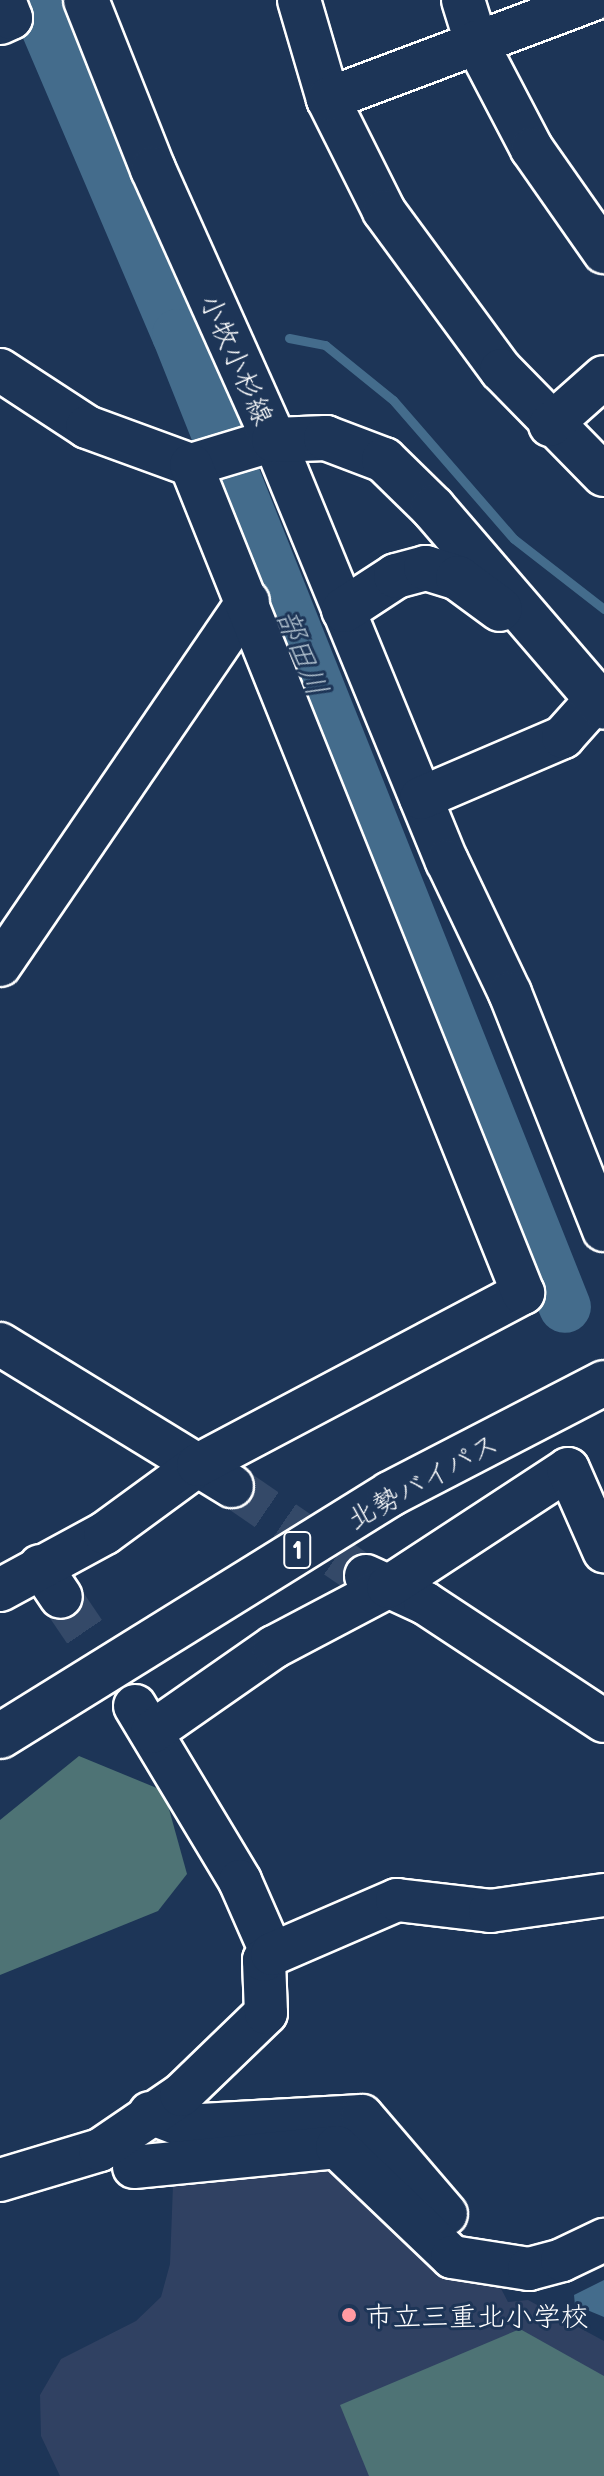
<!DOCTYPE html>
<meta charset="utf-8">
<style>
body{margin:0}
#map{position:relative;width:604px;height:2476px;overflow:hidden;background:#1d3557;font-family:Mali,"Klee One",sans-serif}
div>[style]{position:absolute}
.built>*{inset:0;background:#304162}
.green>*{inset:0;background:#4e7375}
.water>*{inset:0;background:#446c8c}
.stream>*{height:9px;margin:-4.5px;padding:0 4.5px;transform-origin:4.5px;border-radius:4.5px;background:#446c8c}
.river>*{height:52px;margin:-26px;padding:0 26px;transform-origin:26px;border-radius:26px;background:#446c8c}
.minor-tunnel>*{height:42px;margin-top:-21px;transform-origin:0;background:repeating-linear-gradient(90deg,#344968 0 42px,transparent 0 63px)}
.roads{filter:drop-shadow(2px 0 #fff) drop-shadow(-2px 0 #fff) drop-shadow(0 2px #fff) drop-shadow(0 -2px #fff)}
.minor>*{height:42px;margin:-21px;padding:0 21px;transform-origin:21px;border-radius:21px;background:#1d3557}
.major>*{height:44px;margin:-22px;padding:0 22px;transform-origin:22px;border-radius:22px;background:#1d3557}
.highway>*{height:44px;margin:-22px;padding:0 22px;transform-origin:22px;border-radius:22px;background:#1d3557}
.dots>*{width:22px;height:22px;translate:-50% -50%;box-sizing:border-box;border:4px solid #1d3557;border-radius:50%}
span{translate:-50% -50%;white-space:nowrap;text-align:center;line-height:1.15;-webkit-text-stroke:6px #1d3557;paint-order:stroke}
.shield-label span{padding:2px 6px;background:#1d3557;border:2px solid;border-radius:6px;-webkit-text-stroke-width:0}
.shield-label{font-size:26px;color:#fff;font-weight:700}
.street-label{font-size:28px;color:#fff}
.poi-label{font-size:28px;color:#fff}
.left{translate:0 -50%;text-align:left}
.water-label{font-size:30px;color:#b4c4d1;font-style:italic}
</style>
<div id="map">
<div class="built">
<i style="clip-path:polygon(333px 2168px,495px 2277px,508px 2302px,528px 2300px,604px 2341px,604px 2476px,60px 2476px,41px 2436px,40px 2395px,61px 2359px,136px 2321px,161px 2297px,170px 2264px,173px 2185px,215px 2183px,214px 2174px)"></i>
</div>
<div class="green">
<i style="clip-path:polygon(79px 1756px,164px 1791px,187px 1874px,158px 1911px,0 1975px,0 1820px)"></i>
<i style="clip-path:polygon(520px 2329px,604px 2376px,604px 2476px,369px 2476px,340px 2405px)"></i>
</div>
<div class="water">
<i style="clip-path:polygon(604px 2280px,604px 2317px,575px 2305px,574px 2295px)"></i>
</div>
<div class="stream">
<i style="left:289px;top:338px;width:37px;rotate:11deg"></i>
<i style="left:325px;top:345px;width:87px;rotate:39deg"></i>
<i style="left:393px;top:400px;width:184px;rotate:49deg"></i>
<i style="left:514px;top:539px;width:114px;rotate:37.9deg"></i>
</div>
<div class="river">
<i style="left:35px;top:0;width:364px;rotate:66.9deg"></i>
<i style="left:178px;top:335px;width:1046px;rotate:68.29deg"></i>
</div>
<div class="minor-tunnel">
<i style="left:232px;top:1486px;width:154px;rotate:34.4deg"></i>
<i style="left:61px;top:1597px;width:123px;rotate:55.9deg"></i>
</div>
<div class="roads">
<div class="minor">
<i style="left:299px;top:0;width:103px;rotate:73.7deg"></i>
<i style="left:328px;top:99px;width:125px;rotate:63.4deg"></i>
<i style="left:384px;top:211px;width:197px;rotate:53.7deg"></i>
<i style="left:501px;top:370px;width:147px;rotate:45.6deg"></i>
<i style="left:463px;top:0;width:44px;rotate:72.8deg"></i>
<i style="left:476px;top:42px;width:121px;rotate:62.4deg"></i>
<i style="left:532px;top:149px;width:126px;rotate:55deg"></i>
<i style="left:0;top:23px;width:12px;rotate:-24deg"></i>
<i style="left:11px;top:18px;width:19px;rotate:-111deg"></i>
<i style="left:328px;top:99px;width:282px;rotate:-20.6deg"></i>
<i style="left:0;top:370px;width:104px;rotate:33.2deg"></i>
<i style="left:87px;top:427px;width:111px;rotate:20.1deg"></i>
<i style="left:191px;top:465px;width:87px;rotate:-16.8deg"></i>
<i style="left:274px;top:440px;width:455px;rotate:67.7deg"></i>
<i style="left:447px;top:861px;width:146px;rotate:64.5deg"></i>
<i style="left:510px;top:993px;width:255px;rotate:68.4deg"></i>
<i style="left:550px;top:425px;width:72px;rotate:-41.6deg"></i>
<i style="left:421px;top:798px;width:155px;rotate:-23.2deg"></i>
<i style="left:563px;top:737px;width:51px;rotate:-48.2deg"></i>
<i style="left:0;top:965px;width:440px;rotate:-55.7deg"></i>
<i style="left:0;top:1344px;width:272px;rotate:31.5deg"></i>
<i style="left:40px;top:1566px;width:37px;rotate:56deg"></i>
<i style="left:366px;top:1576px;width:65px;rotate:24.6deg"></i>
<i style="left:425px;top:1603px;width:214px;rotate:33.4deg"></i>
<i style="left:0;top:1590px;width:119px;rotate:-28.5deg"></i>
<i style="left:105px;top:1533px;width:115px;rotate:-36.2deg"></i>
<i style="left:198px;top:1465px;width:368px;rotate:-27.9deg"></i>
<i style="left:523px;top:1293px;width:892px;rotate:-111.85deg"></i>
<i style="left:135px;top:1706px;width:204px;rotate:59deg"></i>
<i style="left:240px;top:1881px;width:80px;rotate:66.3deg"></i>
<i style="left:152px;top:1732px;width:149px;rotate:-34.9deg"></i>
<i style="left:274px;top:1647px;width:129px;rotate:-27.8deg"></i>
<i style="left:388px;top:1587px;width:215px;rotate:-33.2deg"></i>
<i style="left:568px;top:1469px;width:90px;rotate:66.3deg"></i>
<i style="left:150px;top:2113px;width:36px;rotate:21deg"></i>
<i style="left:184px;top:2126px;width:178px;rotate:-3.2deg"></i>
<i style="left:362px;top:2116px;width:129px;rotate:49.4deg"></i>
<i style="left:134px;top:2167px;width:204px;rotate:-5.6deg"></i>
<i style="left:337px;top:2147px;width:159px;rotate:43.7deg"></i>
<i style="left:452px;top:2257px;width:78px;rotate:8.9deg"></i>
<i style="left:529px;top:2269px;width:34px;rotate:-15deg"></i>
<i style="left:562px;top:2260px;width:47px;rotate:-25.5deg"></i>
<i style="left:0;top:2180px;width:104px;rotate:-16.7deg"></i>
<i style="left:100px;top:2150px;width:98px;rotate:-34.2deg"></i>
<i style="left:181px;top:2095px;width:118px;rotate:-44deg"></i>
<i style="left:266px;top:2013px;width:53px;rotate:-92.2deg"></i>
<i style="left:264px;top:1960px;width:10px;rotate:-37deg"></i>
<i style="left:272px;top:1954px;width:136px;rotate:-23.4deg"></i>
<i style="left:397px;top:1900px;width:94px;rotate:6.7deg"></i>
<i style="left:490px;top:1911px;width:115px;rotate:-8deg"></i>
</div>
<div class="major">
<i style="left:86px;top:0;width:182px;rotate:68.4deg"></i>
<i style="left:153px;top:169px;width:297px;rotate:65.9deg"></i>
<i style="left:274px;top:440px;width:52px;rotate:-2.2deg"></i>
<i style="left:326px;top:438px;width:62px;rotate:20.8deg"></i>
<i style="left:384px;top:460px;width:69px;rotate:44.4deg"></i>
<i style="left:433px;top:508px;width:262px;rotate:49.3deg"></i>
<i style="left:344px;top:610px;width:62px;rotate:-33.2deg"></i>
<i style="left:396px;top:576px;width:31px;rotate:-15deg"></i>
<i style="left:426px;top:568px;width:34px;rotate:17deg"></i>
<i style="left:458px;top:578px;width:52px;rotate:36.4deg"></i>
</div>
<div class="highway">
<i style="left:0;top:1736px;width:459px;rotate:-31.8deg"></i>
<i style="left:390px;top:1494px;width:241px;rotate:-27.4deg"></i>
</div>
</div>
<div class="dots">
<i style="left:349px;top:2315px;background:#ff9aa2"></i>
</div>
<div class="shield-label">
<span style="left:297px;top:1550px">1</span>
</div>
<div class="street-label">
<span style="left:238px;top:359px;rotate:66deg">小牧小杉線</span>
<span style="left:422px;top:1480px;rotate:-29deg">北勢バイパス</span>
</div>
<div class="poi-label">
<span class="left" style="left:365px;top:2315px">市立三重北小学校</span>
</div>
<div class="water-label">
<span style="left:304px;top:652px;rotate:68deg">部田川</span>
</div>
</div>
